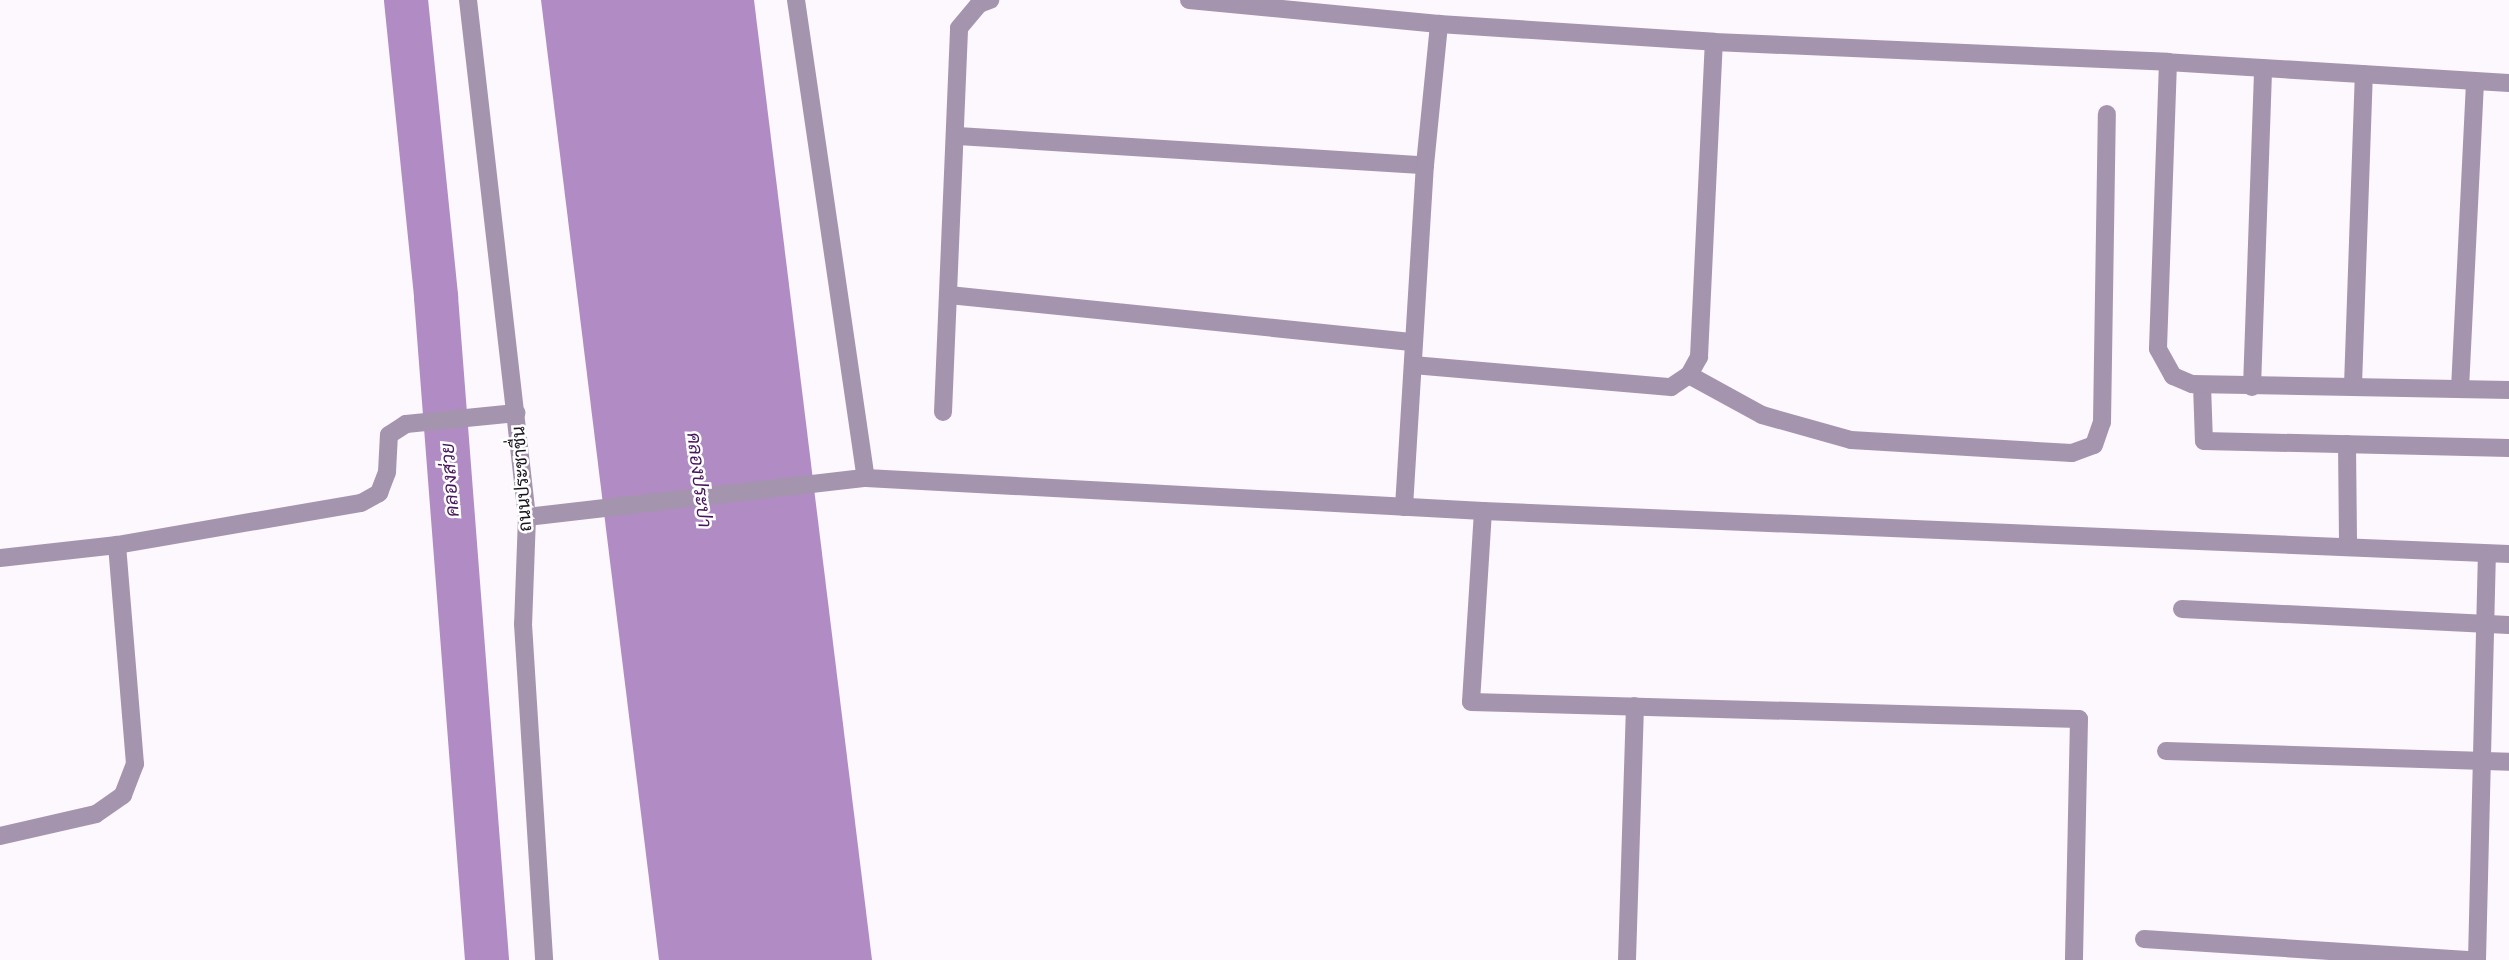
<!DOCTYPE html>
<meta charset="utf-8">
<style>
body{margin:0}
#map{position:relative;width:2509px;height:960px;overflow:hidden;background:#fcf8fe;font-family:"Open Sans",Sarabun,sans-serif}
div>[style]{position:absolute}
.water>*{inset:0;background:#b18bc4}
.canal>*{height:44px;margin:-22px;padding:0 22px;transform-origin:22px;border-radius:22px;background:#b18bc4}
.service>*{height:18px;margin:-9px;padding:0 9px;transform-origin:9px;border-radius:9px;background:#a594ae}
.minor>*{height:18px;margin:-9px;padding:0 9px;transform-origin:9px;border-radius:9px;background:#a594ae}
span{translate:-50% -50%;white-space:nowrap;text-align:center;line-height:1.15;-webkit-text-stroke:5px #fff;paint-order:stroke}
.street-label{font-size:18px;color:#1a131d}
.water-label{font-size:19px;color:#47175c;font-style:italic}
</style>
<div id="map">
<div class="water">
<i style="clip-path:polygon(541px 0,754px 0,872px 960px,659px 960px)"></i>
</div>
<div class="canal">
<i style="left:406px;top:0;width:299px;rotate:84.2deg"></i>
<i style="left:436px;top:297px;width:665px;rotate:85.6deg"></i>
</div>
<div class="service">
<i style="left:1189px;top:0;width:251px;rotate:5.5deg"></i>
<i style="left:1439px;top:24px;width:276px;rotate:3.7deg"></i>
<i style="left:1714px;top:42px;width:454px;rotate:2.5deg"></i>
<i style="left:958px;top:136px;width:468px;rotate:3.6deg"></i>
<i style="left:949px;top:295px;width:467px;rotate:5.8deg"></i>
<i style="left:1413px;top:365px;width:259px;rotate:4.9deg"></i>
<i style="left:1671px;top:387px;width:22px;rotate:-34deg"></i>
<i style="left:1689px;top:375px;width:21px;rotate:-61deg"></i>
<i style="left:1699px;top:357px;width:315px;rotate:-87.3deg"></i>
<i style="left:1689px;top:375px;width:83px;rotate:28.7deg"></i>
<i style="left:1762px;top:415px;width:92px;rotate:15.7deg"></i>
<i style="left:1851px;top:440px;width:221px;rotate:3.4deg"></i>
<i style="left:2072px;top:453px;width:23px;rotate:-20deg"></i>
<i style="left:2094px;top:445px;width:24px;rotate:-71deg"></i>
<i style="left:2102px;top:422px;width:308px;rotate:-89.1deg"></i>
<i style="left:2202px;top:385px;width:56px;rotate:88deg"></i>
<i style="left:2204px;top:441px;width:305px;rotate:1.3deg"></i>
<i style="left:943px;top:412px;width:384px;rotate:-87.6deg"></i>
<i style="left:959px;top:28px;width:31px;rotate:-50deg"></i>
<i style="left:979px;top:4px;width:12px;rotate:-20deg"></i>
<i style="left:2347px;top:444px;width:103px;rotate:89.4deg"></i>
<i style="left:1404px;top:507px;width:343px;rotate:-86.5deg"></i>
<i style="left:1425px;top:165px;width:142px;rotate:-84.3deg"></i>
<i style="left:1483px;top:511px;width:191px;rotate:93.6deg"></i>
<i style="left:1471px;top:702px;width:608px;rotate:1.6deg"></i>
<i style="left:2079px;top:719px;width:241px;rotate:91.2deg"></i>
<i style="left:0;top:558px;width:118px;rotate:-6.3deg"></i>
<i style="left:117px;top:545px;width:248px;rotate:-9.8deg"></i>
<i style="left:361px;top:503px;width:21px;rotate:-29deg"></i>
<i style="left:379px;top:493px;width:22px;rotate:-69deg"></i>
<i style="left:387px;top:472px;width:37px;rotate:-87deg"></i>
<i style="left:389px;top:435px;width:20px;rotate:-33deg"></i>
<i style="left:406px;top:424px;width:111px;rotate:-5.7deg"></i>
<i style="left:0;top:836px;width:98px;rotate:-12.9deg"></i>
<i style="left:96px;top:814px;width:33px;rotate:-35deg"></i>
<i style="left:123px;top:795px;width:33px;rotate:-69deg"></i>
<i style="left:135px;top:764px;width:220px;rotate:-94.7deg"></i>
<i style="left:1627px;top:960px;width:254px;rotate:-88.2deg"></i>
</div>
<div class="minor">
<i style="left:468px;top:0;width:520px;rotate:83.49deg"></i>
<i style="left:527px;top:517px;width:107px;rotate:92.1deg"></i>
<i style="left:523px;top:624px;width:337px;rotate:86.4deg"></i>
<i style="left:796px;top:0;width:483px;rotate:81.7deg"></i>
<i style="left:2509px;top:83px;width:342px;rotate:-176.5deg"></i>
<i style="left:2168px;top:62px;width:287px;rotate:92deg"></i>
<i style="left:2158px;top:349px;width:31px;rotate:61deg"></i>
<i style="left:2173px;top:376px;width:21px;rotate:23deg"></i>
<i style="left:2192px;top:384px;width:317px;rotate:1.1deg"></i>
<i style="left:2353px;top:385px;width:311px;rotate:-88deg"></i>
<i style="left:2252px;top:387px;width:319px;rotate:-88deg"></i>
<i style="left:2460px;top:389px;width:308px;rotate:-87.2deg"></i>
<i style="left:527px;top:517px;width:341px;rotate:-6.6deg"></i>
<i style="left:866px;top:478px;width:618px;rotate:3.06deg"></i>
<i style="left:1483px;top:511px;width:1027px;rotate:2.4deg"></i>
<i style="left:2182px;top:609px;width:327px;rotate:2.8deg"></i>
<i style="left:2166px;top:751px;width:343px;rotate:1.8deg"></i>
<i style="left:2144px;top:939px;width:328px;rotate:3.7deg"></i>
<i style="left:2477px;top:960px;width:406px;rotate:-88.6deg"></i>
</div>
<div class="street-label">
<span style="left:521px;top:479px;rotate:-94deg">ถนนประชาชื่น</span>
</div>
<div class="water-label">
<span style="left:450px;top:480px;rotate:-94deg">คลองส่วย</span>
<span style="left:699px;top:480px;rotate:83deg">คลองประปา</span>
</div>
</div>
